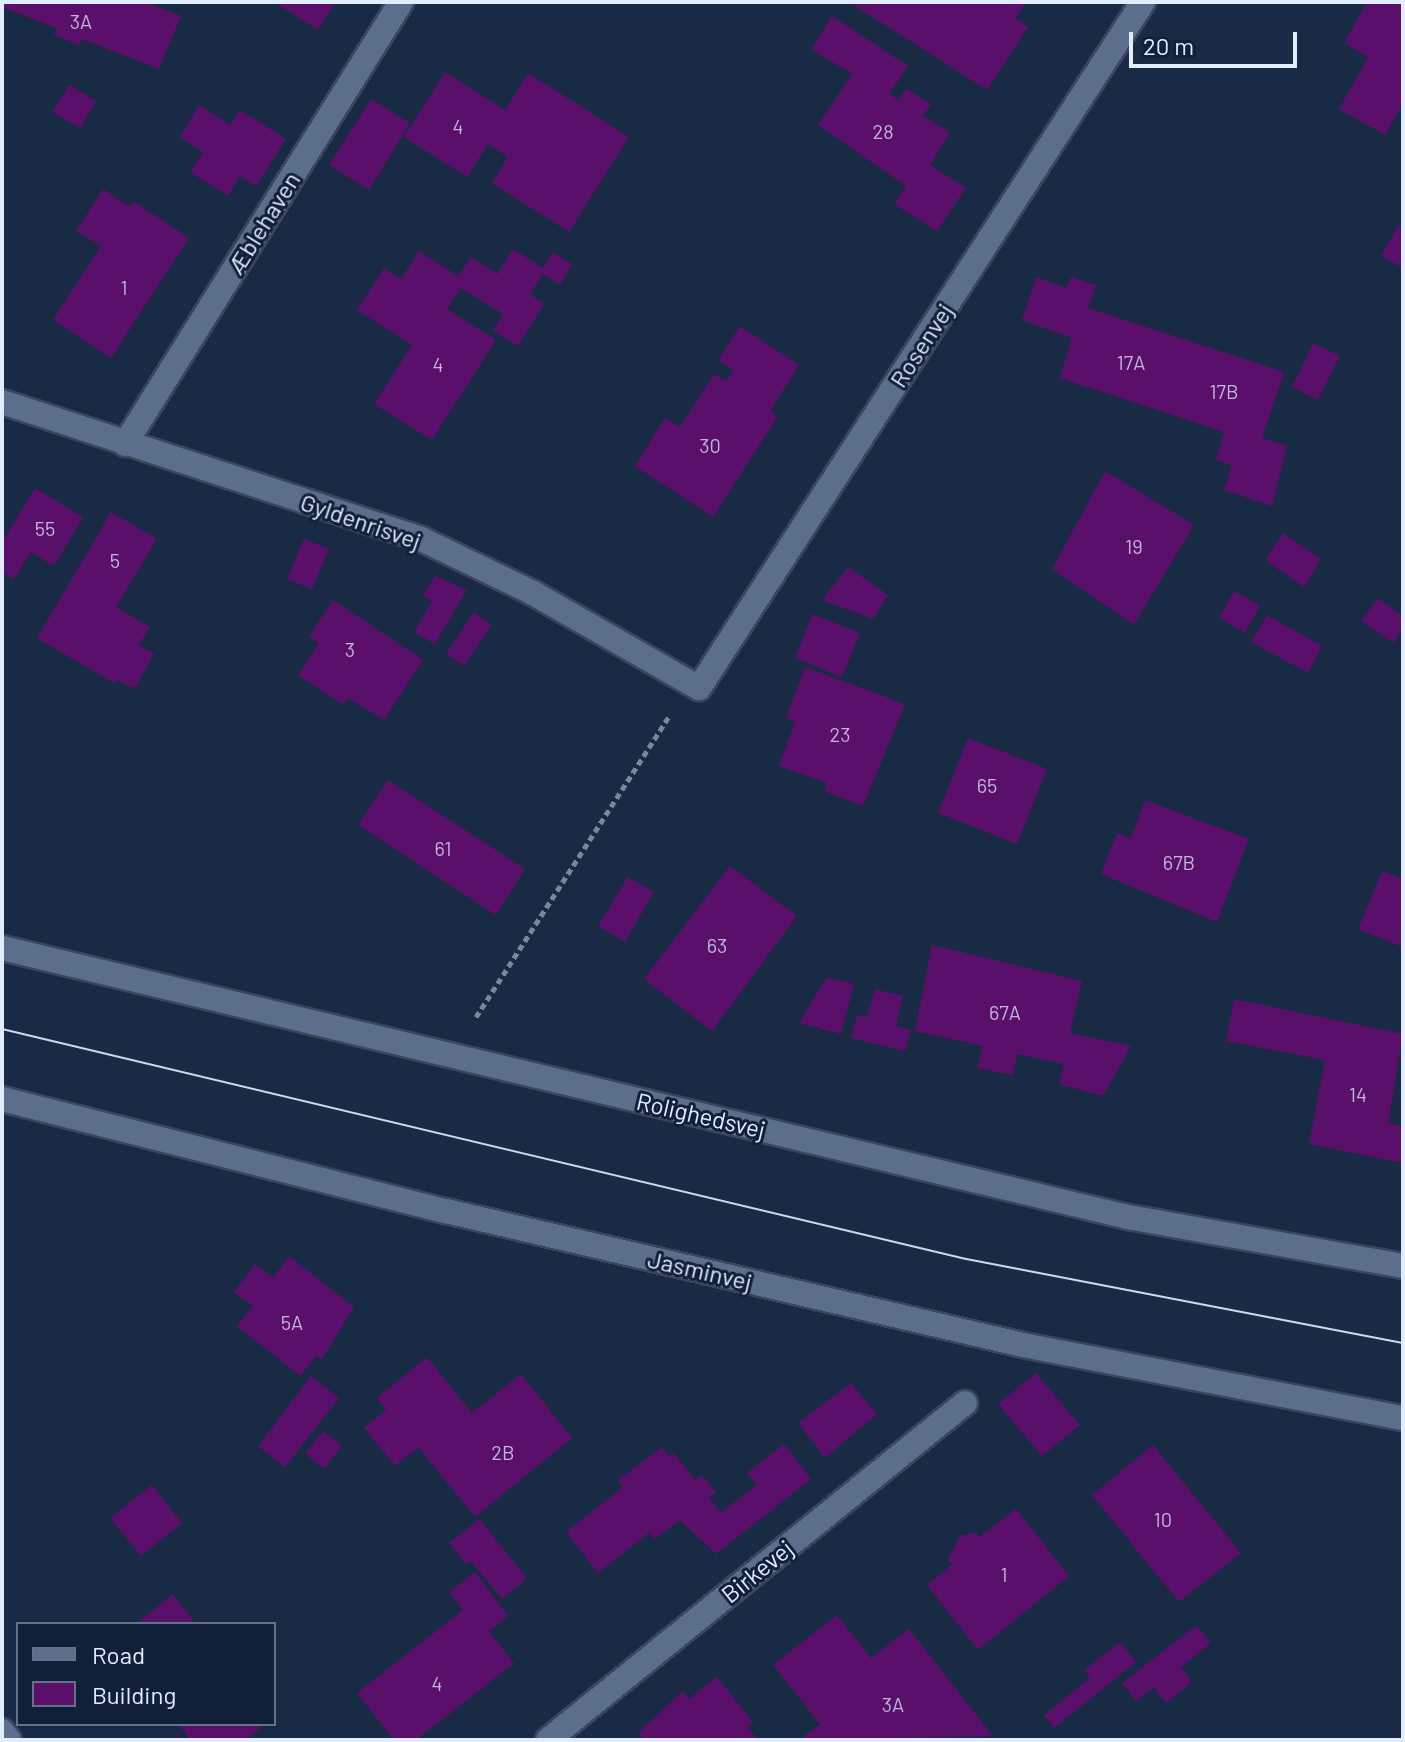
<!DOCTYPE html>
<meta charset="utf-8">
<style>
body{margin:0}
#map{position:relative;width:1405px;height:1742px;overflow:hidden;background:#192a44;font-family:Barlow,sans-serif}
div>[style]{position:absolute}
.building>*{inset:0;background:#5a106a}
.path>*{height:5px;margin-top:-2.5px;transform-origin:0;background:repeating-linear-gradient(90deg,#78879c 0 6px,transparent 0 10px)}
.roads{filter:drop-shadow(2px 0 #39465d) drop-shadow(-2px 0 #39465d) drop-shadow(0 2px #39465d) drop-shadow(0 -2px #39465d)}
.minor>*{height:24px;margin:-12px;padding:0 12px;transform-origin:12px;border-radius:12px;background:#5b6f8d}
.tram>*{height:2px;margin:-1px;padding:0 1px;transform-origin:1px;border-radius:1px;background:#ccd9eb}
span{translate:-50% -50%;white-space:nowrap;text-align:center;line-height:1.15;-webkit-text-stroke:6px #102039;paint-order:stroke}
.number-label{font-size:20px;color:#bfb6d9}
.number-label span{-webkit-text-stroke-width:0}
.street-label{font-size:24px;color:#e1edfe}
.frame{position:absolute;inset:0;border:4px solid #e1edfe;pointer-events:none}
.legend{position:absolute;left:16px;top:1622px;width:260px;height:104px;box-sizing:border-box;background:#102039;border:2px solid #647288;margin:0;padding:10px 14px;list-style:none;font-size:24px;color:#e1edfe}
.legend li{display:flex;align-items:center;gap:16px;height:40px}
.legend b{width:40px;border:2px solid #647288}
.scale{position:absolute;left:1129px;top:32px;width:168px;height:36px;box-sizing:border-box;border:4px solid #e1edfe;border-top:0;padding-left:10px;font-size:24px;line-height:28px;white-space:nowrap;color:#e1edfe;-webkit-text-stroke:6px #102039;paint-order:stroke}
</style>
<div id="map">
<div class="building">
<i style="clip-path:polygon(2px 2px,145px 2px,181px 16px,159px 69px,82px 39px,79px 45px,54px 35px,57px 28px,2px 7px)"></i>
<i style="clip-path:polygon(274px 2px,335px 2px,318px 30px)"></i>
<i style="clip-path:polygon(849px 2px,1026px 2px,1015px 18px,1028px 27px,987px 90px)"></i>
<i style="clip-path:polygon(1367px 2px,1403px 2px,1403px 104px,1385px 135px,1339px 109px,1368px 57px,1344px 43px)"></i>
<i style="clip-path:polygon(832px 16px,908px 66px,889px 94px,899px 100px,906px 88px,931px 104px,923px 116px,950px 133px,930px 165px,966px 188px,937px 231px,894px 204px,906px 186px,818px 125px,852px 74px,811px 49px)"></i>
<i style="clip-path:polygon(445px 72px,505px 110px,528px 73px,629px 137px,569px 232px,492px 183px,508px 157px,488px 144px,467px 177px,404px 137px)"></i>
<i style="clip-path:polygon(69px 85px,96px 101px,80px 128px,52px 112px)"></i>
<i style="clip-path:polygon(371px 99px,410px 123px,369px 190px,329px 165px)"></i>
<i style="clip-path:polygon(199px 105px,230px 125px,240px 110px,286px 139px,256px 186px,240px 176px,228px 196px,190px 172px,203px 152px,180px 137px)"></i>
<i style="clip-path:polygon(103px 189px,130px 207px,133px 201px,189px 238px,111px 358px,53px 320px,101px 246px,76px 231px)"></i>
<i style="clip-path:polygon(1398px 226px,1403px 229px,1403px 268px,1381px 256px)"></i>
<i style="clip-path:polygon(513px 249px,543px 268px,553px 252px,572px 264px,560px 285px,543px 274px,530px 294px,544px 304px,518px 346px,493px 331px,503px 314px,461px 288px,447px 309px,496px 340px,432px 440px,374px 404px,412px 345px,357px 310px,384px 268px,401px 279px,419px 251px,458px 276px,471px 257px,497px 274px)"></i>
<i style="clip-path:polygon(1036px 277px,1066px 288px,1071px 277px,1096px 285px,1088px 308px,1284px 372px,1262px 438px,1287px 446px,1272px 506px,1224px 490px,1232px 465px,1216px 460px,1224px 432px,1060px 378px,1072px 338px,1022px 320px)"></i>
<i style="clip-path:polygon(740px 326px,799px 365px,770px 411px,778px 416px,713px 517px,635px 466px,665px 418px,680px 427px,714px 374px,726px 381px,733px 370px,718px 360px)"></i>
<i style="clip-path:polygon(1313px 343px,1340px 356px,1318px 400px,1292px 387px)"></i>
<i style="clip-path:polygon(1105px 471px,1194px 525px,1134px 625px,1052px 569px)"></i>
<i style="clip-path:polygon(35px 488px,83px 517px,54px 566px,31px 552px,14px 579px,2px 572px,2px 542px)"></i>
<i style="clip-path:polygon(111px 512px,157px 539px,116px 607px,150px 627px,139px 645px,154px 654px,134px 689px,117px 679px,114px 683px,37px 638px)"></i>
<i style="clip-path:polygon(1283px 533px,1321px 559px,1304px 587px,1265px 560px)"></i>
<i style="clip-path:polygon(304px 539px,329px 549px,312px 589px,287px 579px)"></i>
<i style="clip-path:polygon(848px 567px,888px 595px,873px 619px,822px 600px)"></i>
<i style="clip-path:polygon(435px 576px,467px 590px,435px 644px,414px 632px,432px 601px,423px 595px)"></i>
<i style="clip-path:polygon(1234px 591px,1260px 606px,1245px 633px,1219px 618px)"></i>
<i style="clip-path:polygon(1378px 598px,1403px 616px,1403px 628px,1393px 643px,1361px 621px)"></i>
<i style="clip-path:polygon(333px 600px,423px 660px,384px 720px,348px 698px,343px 705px,298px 675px,319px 643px,309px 636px)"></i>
<i style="clip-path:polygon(474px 612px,492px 625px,464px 666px,446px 654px)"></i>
<i style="clip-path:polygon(812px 614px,860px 633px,842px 677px,795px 658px)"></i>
<i style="clip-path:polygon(1267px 615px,1322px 646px,1308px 673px,1251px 642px)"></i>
<i style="clip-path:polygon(805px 667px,905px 704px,863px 806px,824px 791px,827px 783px,779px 766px,795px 722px,786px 718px)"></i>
<i style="clip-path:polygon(968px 738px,1047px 769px,1017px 844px,938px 813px)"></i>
<i style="clip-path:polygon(388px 780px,525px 869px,496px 915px,358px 825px)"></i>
<i style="clip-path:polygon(1145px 800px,1249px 839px,1217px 922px,1101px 874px,1117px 833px,1131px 838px)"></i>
<i style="clip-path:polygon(730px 866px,797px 916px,712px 1031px,644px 979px)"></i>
<i style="clip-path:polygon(1382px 871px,1403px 879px,1403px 947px,1358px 929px)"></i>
<i style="clip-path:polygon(628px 877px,654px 892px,625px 942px,598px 926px)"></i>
<i style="clip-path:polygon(932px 945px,1082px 981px,1070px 1033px,1131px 1046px,1103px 1096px,1059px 1084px,1064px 1064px,1017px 1054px,1013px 1075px,977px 1068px,983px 1046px,915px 1031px)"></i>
<i style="clip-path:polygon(827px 977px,854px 984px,841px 1034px,799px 1023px)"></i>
<i style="clip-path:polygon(875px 989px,903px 996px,896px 1026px,911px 1030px,905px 1051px,851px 1038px,857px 1015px,867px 1017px)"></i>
<i style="clip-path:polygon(1234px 999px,1403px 1034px,1388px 1123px,1403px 1126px,1403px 1163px,1309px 1144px,1325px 1060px,1226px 1041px)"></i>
<i style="clip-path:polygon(289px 1256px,354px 1307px,322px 1359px,316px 1356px,300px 1376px,237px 1326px,253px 1306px,234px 1292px,255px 1264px,273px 1278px)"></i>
<i style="clip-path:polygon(427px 1357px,472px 1413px,521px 1374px,572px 1438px,475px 1517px,418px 1447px,395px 1466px,364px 1428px,386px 1410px,377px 1398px)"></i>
<i style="clip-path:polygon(1036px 1373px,1080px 1425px,1042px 1456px,998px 1404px)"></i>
<i style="clip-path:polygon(311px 1376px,339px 1398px,285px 1467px,258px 1446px)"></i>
<i style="clip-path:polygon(851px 1383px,877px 1414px,825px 1458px,798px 1423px)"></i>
<i style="clip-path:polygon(323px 1431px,342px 1446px,324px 1469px,305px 1453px)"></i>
<i style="clip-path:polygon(784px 1444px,811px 1479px,716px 1554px,680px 1520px,655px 1539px,650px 1532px,598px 1573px,566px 1532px,623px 1487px,618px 1480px,662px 1447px,669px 1457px,674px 1453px,695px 1480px,702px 1475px,716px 1492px,709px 1497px,721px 1513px,757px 1484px,747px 1473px)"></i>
<i style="clip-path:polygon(1153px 1445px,1241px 1553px,1179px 1602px,1092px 1495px)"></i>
<i style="clip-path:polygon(152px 1485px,182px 1523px,141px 1556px,110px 1518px)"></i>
<i style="clip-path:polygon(1016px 1509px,1069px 1576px,978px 1650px,927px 1585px,952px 1565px,948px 1560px,960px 1536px,975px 1532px,979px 1537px)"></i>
<i style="clip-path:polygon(479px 1519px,527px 1578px,502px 1599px,470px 1560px,466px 1564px,449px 1543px)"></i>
<i style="clip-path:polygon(475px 1572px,508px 1616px,489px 1631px,514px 1663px,416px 1740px,394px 1740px,357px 1693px,463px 1610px,449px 1592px)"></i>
<i style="clip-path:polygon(173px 1594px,196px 1624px,136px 1624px)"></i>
<i style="clip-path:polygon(837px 1615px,871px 1658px,909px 1629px,993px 1736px,799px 1740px,820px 1724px,773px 1665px)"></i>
<i style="clip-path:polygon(1197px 1625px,1211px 1643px,1181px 1667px,1192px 1682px,1166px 1703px,1154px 1687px,1136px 1701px,1122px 1683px)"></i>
<i style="clip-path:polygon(1120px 1642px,1136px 1662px,1054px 1728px,1044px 1715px,1090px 1678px,1084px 1670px)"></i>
<i style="clip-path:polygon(717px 1677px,753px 1722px,747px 1727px,758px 1740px,644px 1740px,638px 1733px,683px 1691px,689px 1699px)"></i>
<i style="clip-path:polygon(178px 1724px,265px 1724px,245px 1740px,191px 1740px)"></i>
</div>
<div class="path">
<i style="left:476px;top:1017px;width:358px;rotate:-57.3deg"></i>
</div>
<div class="roads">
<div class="minor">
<i style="left:2px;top:402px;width:441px;rotate:18.1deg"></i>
<i style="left:421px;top:539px;width:124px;rotate:25.7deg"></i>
<i style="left:533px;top:593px;width:191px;rotate:29.8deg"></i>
<i style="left:699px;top:688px;width:817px;rotate:-57.09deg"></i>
<i style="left:125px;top:444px;width:521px;rotate:-58.02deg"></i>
<i style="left:2px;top:948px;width:1158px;rotate:13.44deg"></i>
<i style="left:1128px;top:1217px;width:279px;rotate:10.1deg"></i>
<i style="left:2px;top:1099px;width:458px;rotate:14.2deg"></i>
<i style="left:446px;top:1211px;width:592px;rotate:13.07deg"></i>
<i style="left:1023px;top:1345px;width:387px;rotate:10.9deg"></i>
<i style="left:2px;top:1731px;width:11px;rotate:52deg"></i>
<i style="left:548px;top:1740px;width:536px;rotate:-38.94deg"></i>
</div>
</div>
<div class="tram">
<i style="left:2px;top:1029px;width:991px;rotate:13.42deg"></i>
<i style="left:966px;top:1259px;width:445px;rotate:10.9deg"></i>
</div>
<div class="number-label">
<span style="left:81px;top:21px">3A</span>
<span style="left:458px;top:126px">4</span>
<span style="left:883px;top:131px">28</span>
<span style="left:124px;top:287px">1</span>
<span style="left:1131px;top:362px">17A</span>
<span style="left:438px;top:364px">4</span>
<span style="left:1224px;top:391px">17B</span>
<span style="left:710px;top:445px">30</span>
<span style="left:45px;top:528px">55</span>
<span style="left:1134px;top:546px">19</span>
<span style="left:115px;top:560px">5</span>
<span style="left:350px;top:649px">3</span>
<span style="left:840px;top:734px">23</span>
<span style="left:987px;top:785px">65</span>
<span style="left:443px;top:848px">61</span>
<span style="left:1179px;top:862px">67B</span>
<span style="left:717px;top:945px">63</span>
<span style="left:1005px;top:1012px">67A</span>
<span style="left:1358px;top:1094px">14</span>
<span style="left:292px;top:1322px">5A</span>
<span style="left:503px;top:1452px">2B</span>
<span style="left:1163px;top:1519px">10</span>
<span style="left:1004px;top:1574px">1</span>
<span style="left:437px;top:1683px">4</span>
<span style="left:893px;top:1704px">3A</span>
</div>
<div class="street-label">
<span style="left:263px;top:223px;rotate:-58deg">Æblehaven</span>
<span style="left:921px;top:345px;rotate:-57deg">Rosenvej</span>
<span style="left:361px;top:521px;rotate:19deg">Gyldenrisvej</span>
<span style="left:701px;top:1115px;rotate:13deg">Rolighedsvej</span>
<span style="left:700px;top:1270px;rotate:13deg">Jasminvej</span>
<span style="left:757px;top:1571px;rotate:-39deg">Birkevej</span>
</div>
<div class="frame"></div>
<ul class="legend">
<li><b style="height:10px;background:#5b6f8d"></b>Road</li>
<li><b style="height:22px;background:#5a106a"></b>Building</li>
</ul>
<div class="scale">20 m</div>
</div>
